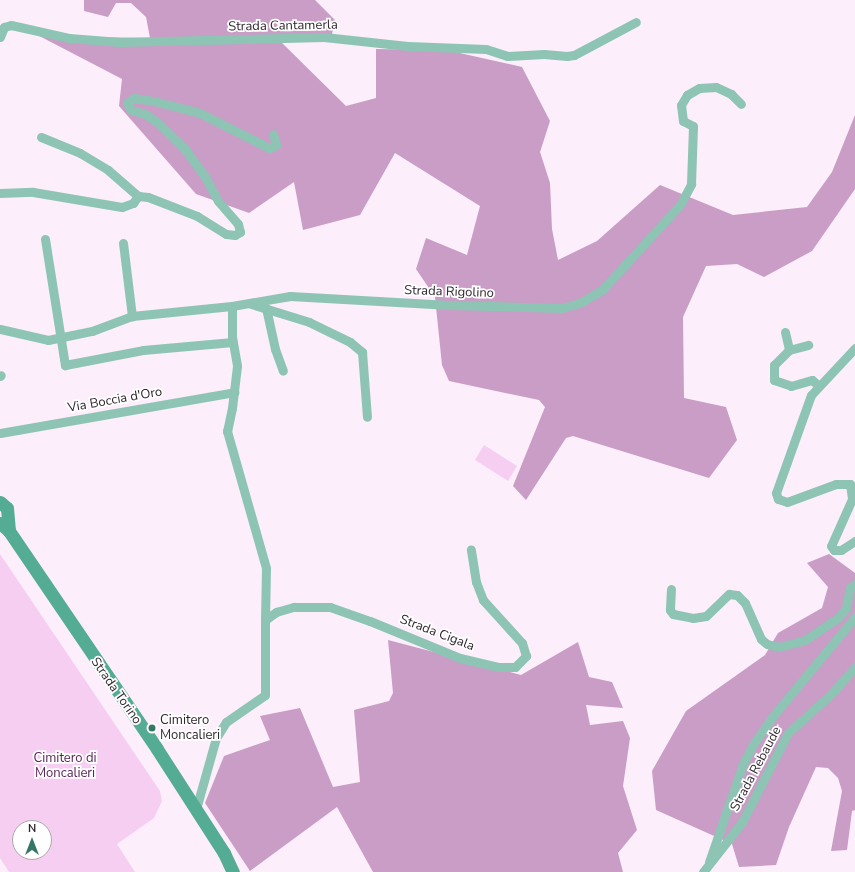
<!DOCTYPE html>
<style>
body{margin:0}
#map{position:relative;width:855px;height:872px;overflow:hidden;background:#fceefb;font-family:"Nunito Sans",sans-serif}
div>[style]{position:absolute}
.green>*{inset:0;background:#f6cef1}
.forest>*{inset:0;background:#c99dc5}
.street>*{height:9px;margin:-4.5px;padding:0 4.5px;transform-origin:4.5px;border-radius:4.5px;background:#8ec4b4}
.secondary>*{height:13px;margin:-6.5px;padding:0 6.5px;transform-origin:6.5px;border-radius:6.5px;background:#55ac95}
.dots>*{width:11px;height:11px;translate:-50% -50%;box-sizing:border-box;border:2px solid #fff;border-radius:50%}
span{translate:-50% -50%;white-space:nowrap;text-align:center;line-height:1.15;-webkit-text-stroke:3.5px #fff;paint-order:stroke}
.street-label{font-size:13px;color:#30272f}
.poi-label{font-size:13px;color:#30272f}
.left{translate:0 -50%;text-align:left}
.park-label{font-size:13px;color:#5a2456}
.north{position:absolute;left:12px;top:820px;width:40px;height:40px;box-sizing:border-box;background:#fff;border:1px solid #aca9ac;border-radius:50%;rotate:0deg;font-size:11px;font-weight:700;line-height:16px;text-align:center;color:#30272f}
.north::after{content:'';display:block;margin:auto;width:14px;height:18px;background:#367666;clip-path:polygon(50% 0,100% 100%,50% 72%,0 100%)}
</style>
<div id="map">
<div class="green">
<i style="clip-path:polygon(484px 445px,517px 466px,508px 481px,475px 460px)"></i>
<i style="clip-path:polygon(evenodd,0 554px,160px 791px,162px 801px,154px 818px,117px 844px,135px 872px,9px 872px,0 858px,0 554px,20px 828px,44px 828px,44px 852px,20px 852px,20px 828px)"></i>
</div>
<div class="forest">
<i style="clip-path:polygon(84px 0,315px 0,335px 20px,332px 34px,276px 37px,346px 106px,376px 98px,376px 49px,446px 50px,522px 67px,550px 121px,540px 152px,550px 183px,552px 229px,558px 260px,597px 241px,660px 185px,733px 215px,807px 207px,832px 172px,855px 115px,855px 189px,812px 251px,764px 277px,737px 264px,706px 266px,683px 317px,684px 398px,726px 407px,737px 440px,709px 478px,573px 436px,566px 438px,526px 500px,513px 486px,545px 407px,539px 400px,449px 381px,442px 365px,435px 297px,416px 269px,426px 238px,467px 255px,480px 206px,395px 153px,360px 215px,303px 230px,294px 182px,249px 213px,196px 194px,119px 106px,122px 79px,22px 27px,87px 37px,150px 38px,146px 17px,131px 3px,116px 3px,108px 17px,84px 11px)"></i>
<i style="clip-path:polygon(829px 554px,855px 573px,855px 810px,852px 811px,847px 850px,831px 851px,842px 791px,838px 778px,828px 768px,816px 767px,789px 827px,776px 865px,739px 867px,732px 844px,656px 810px,652px 771px,686px 711px,765px 655px,778px 633px,822px 608px,828px 587px,807px 563px)"></i>
<i style="clip-path:polygon(388px 640px,521px 675px,578px 642px,589px 677px,612px 682px,623px 708px,586px 705px,590px 725px,623px 721px,630px 738px,623px 786px,637px 830px,618px 853px,623px 872px,373px 872px,337px 807px,250px 871px,205px 803px,224px 756px,270px 740px,260px 716px,300px 708px,333px 787px,360px 782px,354px 710px,389px 701px,393px 693px)"></i>
</div>
<div class="street">
<i style="left:0;top:37px;width:11px;rotate:-68deg"></i>
<i style="left:4px;top:27px;width:7px;rotate:-16deg"></i>
<i style="left:11px;top:25px;width:59px;rotate:12.6deg"></i>
<i style="left:69px;top:38px;width:51px;rotate:4.5deg"></i>
<i style="left:120px;top:42px;width:204px;rotate:-1.4deg"></i>
<i style="left:324px;top:37px;width:84px;rotate:6.1deg"></i>
<i style="left:408px;top:46px;width:78px;rotate:2.2deg"></i>
<i style="left:486px;top:49px;width:23px;rotate:18deg"></i>
<i style="left:508px;top:56px;width:36px;rotate:-3deg"></i>
<i style="left:544px;top:54px;width:23px;rotate:5deg"></i>
<i style="left:567px;top:56px;width:7px;rotate:-8deg"></i>
<i style="left:574px;top:55px;width:70px;rotate:-28deg"></i>
<i style="left:41px;top:137px;width:42px;rotate:22.3deg"></i>
<i style="left:80px;top:153px;width:33px;rotate:31deg"></i>
<i style="left:108px;top:170px;width:40px;rotate:41deg"></i>
<i style="left:138px;top:196px;width:10px;rotate:6deg"></i>
<i style="left:148px;top:197px;width:53px;rotate:21.2deg"></i>
<i style="left:197px;top:216px;width:34px;rotate:32deg"></i>
<i style="left:226px;top:234px;width:9px;rotate:6deg"></i>
<i style="left:235px;top:235px;width:6px;rotate:-31deg"></i>
<i style="left:240px;top:232px;width:8px;rotate:-104deg"></i>
<i style="left:238px;top:224px;width:30px;rotate:-131deg"></i>
<i style="left:218px;top:201px;width:26px;rotate:-118deg"></i>
<i style="left:206px;top:178px;width:34px;rotate:-126deg"></i>
<i style="left:186px;top:150px;width:40px;rotate:-136deg"></i>
<i style="left:157px;top:122px;width:14px;rotate:-146deg"></i>
<i style="left:145px;top:114px;width:15px;rotate:-164deg"></i>
<i style="left:131px;top:110px;width:8px;rotate:-120deg"></i>
<i style="left:127px;top:103px;width:9px;rotate:-36deg"></i>
<i style="left:134px;top:98px;width:20px;rotate:9deg"></i>
<i style="left:154px;top:101px;width:48px;rotate:14.6deg"></i>
<i style="left:200px;top:113px;width:77px;rotate:26.9deg"></i>
<i style="left:269px;top:148px;width:8px;rotate:-23deg"></i>
<i style="left:276px;top:145px;width:11px;rotate:-105deg"></i>
<i style="left:0;top:193px;width:33px;rotate:-2deg"></i>
<i style="left:33px;top:192px;width:90px;rotate:9.6deg"></i>
<i style="left:122px;top:207px;width:12px;rotate:-20deg"></i>
<i style="left:133px;top:203px;width:9px;rotate:-54deg"></i>
<i style="left:45px;top:239px;width:128px;rotate:81deg"></i>
<i style="left:65px;top:365px;width:79px;rotate:-10.9deg"></i>
<i style="left:143px;top:350px;width:90px;rotate:-5.1deg"></i>
<i style="left:123px;top:243px;width:74px;rotate:83deg"></i>
<i style="left:251px;top:304px;width:61px;rotate:17.2deg"></i>
<i style="left:309px;top:322px;width:46px;rotate:26deg"></i>
<i style="left:350px;top:342px;width:16px;rotate:40deg"></i>
<i style="left:362px;top:352px;width:65px;rotate:85.6deg"></i>
<i style="left:232px;top:306px;width:31px;rotate:90deg"></i>
<i style="left:232px;top:337px;width:29px;rotate:80deg"></i>
<i style="left:237px;top:366px;width:42px;rotate:96.8deg"></i>
<i style="left:232px;top:408px;width:24px;rotate:102deg"></i>
<i style="left:227px;top:431px;width:142px;rotate:74.1deg"></i>
<i style="left:266px;top:568px;width:52px;rotate:91.1deg"></i>
<i style="left:266px;top:308px;width:42px;rotate:77.6deg"></i>
<i style="left:275px;top:349px;width:23px;rotate:70deg"></i>
<i style="left:0;top:329px;width:49px;rotate:12.9deg"></i>
<i style="left:48px;top:340px;width:45px;rotate:-11.6deg"></i>
<i style="left:92px;top:331px;width:43px;rotate:-20.6deg"></i>
<i style="left:132px;top:316px;width:100px;rotate:-5.7deg"></i>
<i style="left:232px;top:306px;width:59px;rotate:-9.8deg"></i>
<i style="left:290px;top:296px;width:160px;rotate:3.2deg"></i>
<i style="left:450px;top:305px;width:112px;rotate:1.5deg"></i>
<i style="left:562px;top:308px;width:19px;rotate:-16deg"></i>
<i style="left:580px;top:303px;width:26px;rotate:-31deg"></i>
<i style="left:602px;top:290px;width:115px;rotate:-47.5deg"></i>
<i style="left:680px;top:205px;width:24px;rotate:-62deg"></i>
<i style="left:691px;top:184px;width:58px;rotate:-88deg"></i>
<i style="left:693px;top:126px;width:11px;rotate:-153deg"></i>
<i style="left:683px;top:121px;width:16px;rotate:-97deg"></i>
<i style="left:681px;top:105px;width:12px;rotate:-59deg"></i>
<i style="left:687px;top:95px;width:14px;rotate:-30deg"></i>
<i style="left:699px;top:88px;width:17px;rotate:-3deg"></i>
<i style="left:716px;top:87px;width:17px;rotate:25deg"></i>
<i style="left:731px;top:94px;width:14px;rotate:45deg"></i>
<i style="left:785px;top:332px;width:18px;rotate:77deg"></i>
<i style="left:789px;top:350px;width:21px;rotate:135deg"></i>
<i style="left:774px;top:365px;width:15px;rotate:90deg"></i>
<i style="left:774px;top:380px;width:18px;rotate:19deg"></i>
<i style="left:791px;top:386px;width:22px;rotate:-16deg"></i>
<i style="left:812px;top:380px;width:9px;rotate:41deg"></i>
<i style="left:855px;top:348px;width:64px;rotate:133.1deg"></i>
<i style="left:811px;top:395px;width:104px;rotate:109.7deg"></i>
<i style="left:776px;top:493px;width:6px;rotate:72deg"></i>
<i style="left:778px;top:499px;width:9px;rotate:18deg"></i>
<i style="left:787px;top:502px;width:52px;rotate:-20.2deg"></i>
<i style="left:836px;top:484px;width:14px"></i>
<i style="left:850px;top:484px;width:15px;rotate:82deg"></i>
<i style="left:852px;top:499px;width:51px;rotate:114.1deg"></i>
<i style="left:831px;top:546px;width:5px;rotate:53deg"></i>
<i style="left:834px;top:550px;width:7px"></i>
<i style="left:841px;top:550px;width:17px;rotate:-33deg"></i>
<i style="left:789px;top:350px;width:20px;rotate:-15deg"></i>
<i style="left:0;top:376px;width:1px;rotate:-45deg"></i>
<i style="left:0;top:433px;width:238px;rotate:-9.9deg"></i>
<i style="left:671px;top:589px;width:21px;rotate:93deg"></i>
<i style="left:670px;top:610px;width:5px;rotate:53deg"></i>
<i style="left:673px;top:614px;width:20px;rotate:11deg"></i>
<i style="left:693px;top:618px;width:13px;rotate:-9deg"></i>
<i style="left:706px;top:616px;width:32px;rotate:-44deg"></i>
<i style="left:729px;top:594px;width:8px;rotate:7deg"></i>
<i style="left:737px;top:595px;width:11px;rotate:45deg"></i>
<i style="left:745px;top:603px;width:39px;rotate:66deg"></i>
<i style="left:761px;top:639px;width:8px;rotate:40deg"></i>
<i style="left:767px;top:644px;width:12px;rotate:14deg"></i>
<i style="left:779px;top:647px;width:27px;rotate:-15deg"></i>
<i style="left:805px;top:640px;width:40px;rotate:-34deg"></i>
<i style="left:838px;top:618px;width:13px;rotate:-51deg"></i>
<i style="left:846px;top:608px;width:20px;rotate:-79deg"></i>
<i style="left:850px;top:588px;width:6px;rotate:-39deg"></i>
<i style="left:196px;top:809px;width:74px;rotate:-74.3deg"></i>
<i style="left:216px;top:738px;width:19px;rotate:-58deg"></i>
<i style="left:226px;top:722px;width:47px;rotate:-34.7deg"></i>
<i style="left:265px;top:695px;width:75px;rotate:-90deg"></i>
<i style="left:265px;top:620px;width:14px;rotate:-36deg"></i>
<i style="left:276px;top:612px;width:19px;rotate:-16deg"></i>
<i style="left:294px;top:607px;width:36px"></i>
<i style="left:330px;top:607px;width:42px;rotate:19.3deg"></i>
<i style="left:370px;top:621px;width:97px;rotate:22.3deg"></i>
<i style="left:460px;top:658px;width:39px;rotate:13deg"></i>
<i style="left:498px;top:667px;width:17px"></i>
<i style="left:515px;top:667px;width:16px;rotate:-45deg"></i>
<i style="left:526px;top:656px;width:14px;rotate:-107deg"></i>
<i style="left:522px;top:643px;width:58px;rotate:-132.2deg"></i>
<i style="left:483px;top:600px;width:19px;rotate:-111deg"></i>
<i style="left:476px;top:582px;width:33px;rotate:-99deg"></i>
<i style="left:709px;top:862px;width:104px;rotate:-70.9deg"></i>
<i style="left:743px;top:764px;width:20px;rotate:-63deg"></i>
<i style="left:752px;top:746px;width:37px;rotate:-55deg"></i>
<i style="left:773px;top:716px;width:129px;rotate:-50.4deg"></i>
<i style="left:703px;top:872px;width:63px;rotate:-52deg"></i>
<i style="left:742px;top:822px;width:100px;rotate:-62.7deg"></i>
<i style="left:788px;top:733px;width:57px;rotate:-42.1deg"></i>
<i style="left:830px;top:695px;width:38px;rotate:-48deg"></i>
</div>
<div class="secondary">
<i style="left:0;top:502px;width:9px;rotate:41deg"></i>
<i style="left:7px;top:508px;width:23px;rotate:85deg"></i>
<i style="left:0;top:523px;width:12px;rotate:42deg"></i>
<i style="left:9px;top:531px;width:263px;rotate:55.8deg"></i>
<i style="left:157px;top:749px;width:124px;rotate:57.2deg"></i>
<i style="left:224px;top:853px;width:21px;rotate:65deg"></i>
</div>
<div class="dots">
<i style="left:152px;top:728px;background:#367666"></i>
</div>
<div class="street-label">
<span style="left:283px;top:26px;rotate:-1deg">Strada Cantamerla</span>
<span style="left:449px;top:292px;rotate:2deg">Strada Rigolino</span>
<span style="left:115px;top:400px;rotate:-10deg">Via Boccia d'Oro</span>
<span style="left:437px;top:633px;rotate:21deg">Strada Cigala</span>
<span style="left:116px;top:691px;rotate:55deg">Strada Torino</span>
<span style="left:756px;top:769px;rotate:-62deg">Strada Rebaude</span>
</div>
<div class="poi-label">
<span class="left" style="left:160px;top:728px">Cimitero<br>Moncalieri</span>
</div>
<div class="park-label">
<span style="left:65px;top:766px">Cimitero di<br>Moncalieri</span>
</div>
<div class="north">N</div>
</div>
